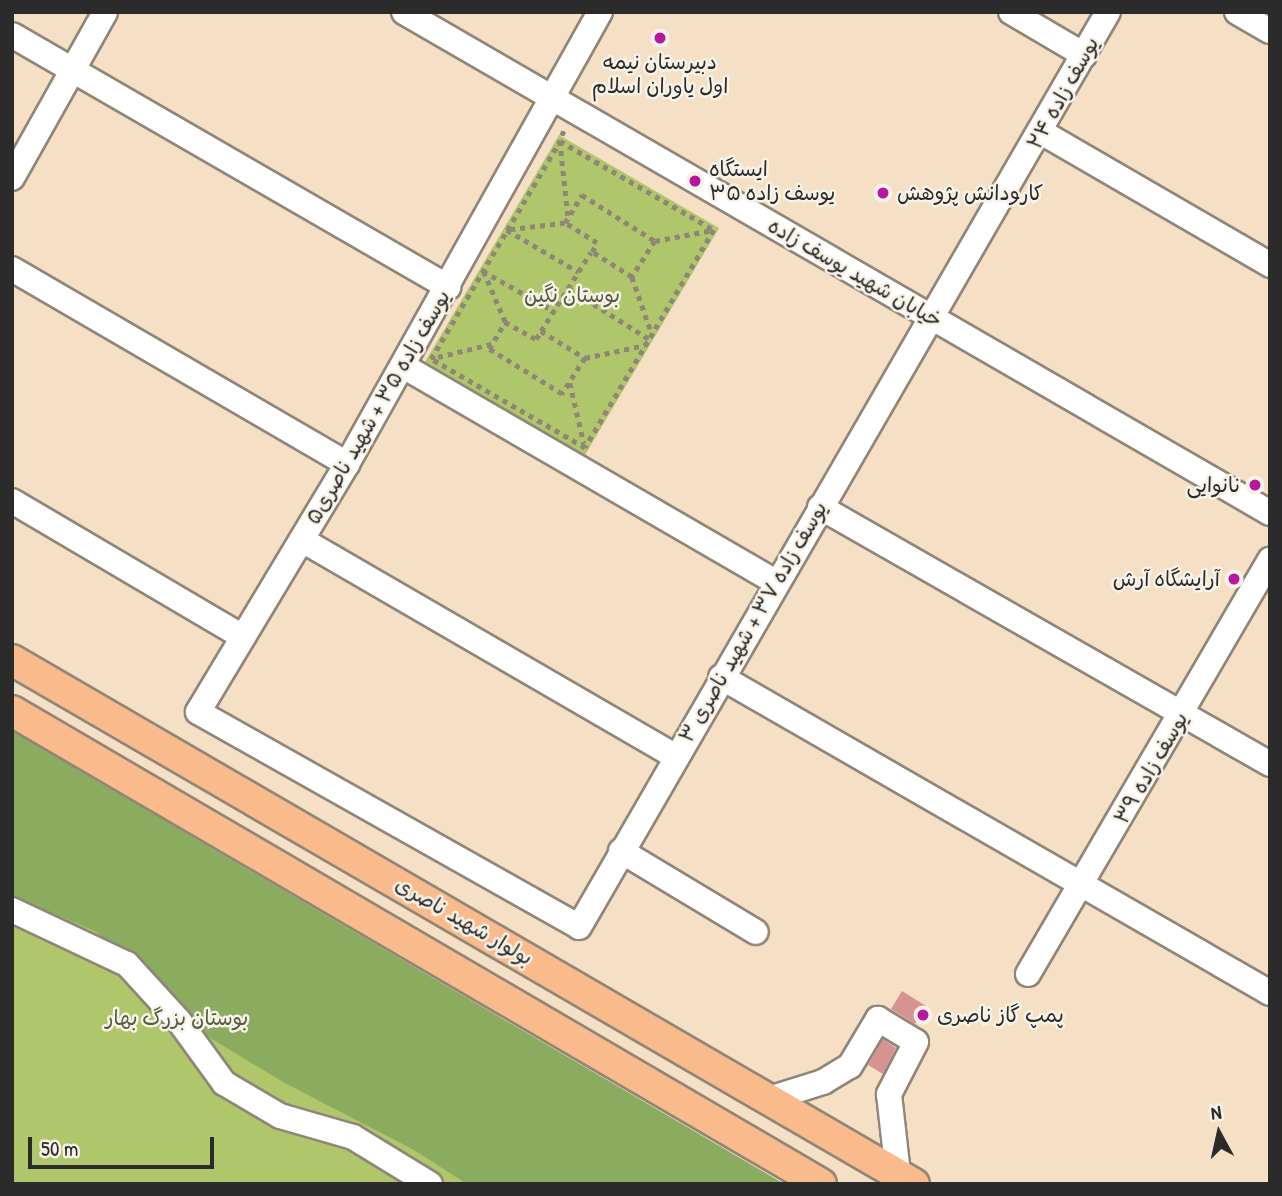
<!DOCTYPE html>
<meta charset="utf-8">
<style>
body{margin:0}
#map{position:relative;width:1282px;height:1196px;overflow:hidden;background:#f5e0c6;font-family:"Patrick Hand","Playpen Sans Arabic",sans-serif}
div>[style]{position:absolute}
.green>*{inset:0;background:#afc66a}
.forest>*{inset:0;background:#8bab5e}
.building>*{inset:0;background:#d69391}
.path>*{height:4.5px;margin-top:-2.25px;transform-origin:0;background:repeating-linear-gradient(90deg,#908678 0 5px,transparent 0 10px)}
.roads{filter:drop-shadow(2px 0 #908678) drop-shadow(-2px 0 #908678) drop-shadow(0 2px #908678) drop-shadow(0 -2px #908678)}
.minor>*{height:24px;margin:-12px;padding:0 12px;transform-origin:12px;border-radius:12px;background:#fff}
.major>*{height:30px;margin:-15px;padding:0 15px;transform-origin:15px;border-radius:15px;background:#fabb8c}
.dots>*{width:19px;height:19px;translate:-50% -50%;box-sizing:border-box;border:4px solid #f7f3e8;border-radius:50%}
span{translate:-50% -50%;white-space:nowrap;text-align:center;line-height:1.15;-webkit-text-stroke:5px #f7f3e8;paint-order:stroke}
.poi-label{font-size:21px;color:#2b2b2b}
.left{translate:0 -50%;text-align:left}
.right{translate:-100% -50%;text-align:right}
.street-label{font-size:21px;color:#2b2b2b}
.park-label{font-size:21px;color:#535a3e}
.frame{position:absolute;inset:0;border:14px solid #2b2b2b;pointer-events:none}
.north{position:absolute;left:1184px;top:1098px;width:70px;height:70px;-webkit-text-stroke:5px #f7f3e8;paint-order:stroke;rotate:352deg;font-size:19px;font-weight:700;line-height:28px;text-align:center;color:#2b2b2b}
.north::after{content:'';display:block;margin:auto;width:24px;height:32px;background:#2b2b2b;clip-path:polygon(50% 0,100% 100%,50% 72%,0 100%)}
.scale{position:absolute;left:28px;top:1137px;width:186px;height:32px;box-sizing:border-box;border:4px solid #2b2b2b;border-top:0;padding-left:9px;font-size:21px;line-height:24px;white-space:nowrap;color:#2b2b2b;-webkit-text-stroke:5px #f7f3e8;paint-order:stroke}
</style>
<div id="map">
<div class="green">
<i style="clip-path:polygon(559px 135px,719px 228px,585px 455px,425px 362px)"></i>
<i style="clip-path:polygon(12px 731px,784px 1184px,12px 1184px)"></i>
</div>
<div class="forest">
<i style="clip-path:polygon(12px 731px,784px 1184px,467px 1184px,414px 1150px,283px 1082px,169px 1013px,97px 932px,12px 896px)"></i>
</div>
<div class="building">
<i style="clip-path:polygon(902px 991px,926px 1006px,915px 1024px,891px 1009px)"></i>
<i style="clip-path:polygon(883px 1039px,896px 1048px,883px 1074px,868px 1065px)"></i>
</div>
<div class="path">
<i style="left:564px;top:131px;width:11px;rotate:112deg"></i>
<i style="left:560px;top:141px;width:75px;rotate:83.9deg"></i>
<i style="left:560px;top:141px;width:178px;rotate:30deg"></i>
<i style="left:714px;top:230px;width:253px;rotate:120.6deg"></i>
<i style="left:585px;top:448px;width:178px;rotate:-150deg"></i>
<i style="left:431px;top:359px;width:253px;rotate:-59.4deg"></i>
<i style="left:582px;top:195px;width:86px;rotate:32.2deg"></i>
<i style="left:655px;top:241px;width:43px;rotate:122.6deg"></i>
<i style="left:632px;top:277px;width:47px;rotate:-148deg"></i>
<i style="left:592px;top:252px;width:10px;rotate:-61deg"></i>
<i style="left:597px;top:243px;width:38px;rotate:-148deg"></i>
<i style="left:565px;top:223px;width:33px;rotate:-59deg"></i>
<i style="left:565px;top:223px;width:58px;rotate:173.1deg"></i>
<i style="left:507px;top:230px;width:83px;rotate:30.3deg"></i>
<i style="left:655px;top:241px;width:59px;rotate:-10.7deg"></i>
<i style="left:632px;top:277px;width:60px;rotate:70.7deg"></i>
<i style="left:568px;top:288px;width:96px;rotate:32.2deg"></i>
<i style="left:505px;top:322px;width:35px;rotate:29deg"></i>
<i style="left:536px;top:339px;width:9px;rotate:-58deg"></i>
<i style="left:541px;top:331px;width:52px;rotate:31.5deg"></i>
<i style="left:585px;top:358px;width:43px;rotate:122.6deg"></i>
<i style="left:562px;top:394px;width:86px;rotate:-148.3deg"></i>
<i style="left:489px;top:349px;width:31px;rotate:-59deg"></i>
<i style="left:505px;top:322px;width:56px;rotate:-113.3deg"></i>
<i style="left:483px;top:271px;width:81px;rotate:29.4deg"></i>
<i style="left:541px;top:331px;width:93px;rotate:-57.7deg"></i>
<i style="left:438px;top:357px;width:55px;rotate:-13.8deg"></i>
<i style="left:585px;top:358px;width:61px;rotate:-12.2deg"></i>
<i style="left:570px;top:383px;width:62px;rotate:76.9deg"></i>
</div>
<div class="roads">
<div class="minor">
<i style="left:404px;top:12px;width:1000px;rotate:30.05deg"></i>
<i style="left:600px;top:12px;width:518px;rotate:119.24deg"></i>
<i style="left:347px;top:464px;width:289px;rotate:121deg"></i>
<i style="left:198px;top:712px;width:437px;rotate:29.4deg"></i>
<i style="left:579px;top:927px;width:1057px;rotate:-59.97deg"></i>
<i style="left:1011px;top:12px;width:85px;rotate:30.5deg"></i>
<i style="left:1237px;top:12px;width:38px;rotate:30deg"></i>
<i style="left:12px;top:35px;width:504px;rotate:30.03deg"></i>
<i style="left:1041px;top:132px;width:265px;rotate:30.1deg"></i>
<i style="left:12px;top:178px;width:190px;rotate:-60.7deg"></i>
<i style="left:12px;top:269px;width:388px;rotate:30.2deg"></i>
<i style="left:403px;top:366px;width:431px;rotate:30.1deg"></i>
<i style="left:12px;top:501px;width:268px;rotate:30.5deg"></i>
<i style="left:820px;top:507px;width:518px;rotate:29.73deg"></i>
<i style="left:302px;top:540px;width:430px;rotate:30.1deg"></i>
<i style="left:721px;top:677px;width:633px;rotate:29.92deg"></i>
<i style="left:621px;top:851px;width:157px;rotate:31deg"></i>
<i style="left:12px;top:910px;width:127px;rotate:25.2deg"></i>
<i style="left:127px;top:964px;width:77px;rotate:47.6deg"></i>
<i style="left:179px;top:1021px;width:77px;rotate:54deg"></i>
<i style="left:224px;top:1083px;width:65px;rotate:30.5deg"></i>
<i style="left:280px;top:1116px;width:76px;rotate:16deg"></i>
<i style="left:353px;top:1137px;width:90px;rotate:31.4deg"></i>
<i style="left:1028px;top:974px;width:480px;rotate:-59.7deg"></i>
<i style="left:769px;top:1099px;width:57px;rotate:-17.5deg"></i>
<i style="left:823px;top:1082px;width:31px;rotate:-31deg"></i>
<i style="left:850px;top:1066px;width:55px;rotate:-59.2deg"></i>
<i style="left:878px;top:1019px;width:44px;rotate:31.2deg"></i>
<i style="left:916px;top:1042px;width:59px;rotate:117.4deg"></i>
<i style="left:889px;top:1094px;width:81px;rotate:83.6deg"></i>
</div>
<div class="major">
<i style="left:12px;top:660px;width:1043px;rotate:30.15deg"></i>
<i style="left:12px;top:711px;width:937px;rotate:30.31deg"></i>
</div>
</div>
<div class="dots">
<i style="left:660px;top:38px;background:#b5179e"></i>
<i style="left:695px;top:181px;background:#b5179e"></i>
<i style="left:883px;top:193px;background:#b5179e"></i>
<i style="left:1255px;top:485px;background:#b5179e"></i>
<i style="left:1234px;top:579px;background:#b5179e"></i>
<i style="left:923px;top:1015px;background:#b5179e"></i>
</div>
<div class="poi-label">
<span style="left:660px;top:74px">دبیرستان نیمه<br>اول یاوران اسلام</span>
<span class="left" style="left:709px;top:181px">ایستگاه<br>یوسف زاده ۳۵</span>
<span class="left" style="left:897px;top:193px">کارودانش پژوهش</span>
<span class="right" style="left:1241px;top:485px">نانوایی</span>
<span class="right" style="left:1220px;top:579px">آرایشگاه آرش</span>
<span class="left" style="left:937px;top:1015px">پمپ گاز ناصری</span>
</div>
<div class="street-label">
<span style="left:1063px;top:93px;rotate:-61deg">یوسف زاده ۲۴</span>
<span style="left:855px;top:273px;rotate:30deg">خیابان شهید یوسف زاده</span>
<span style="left:378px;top:407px;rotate:-60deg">یوسف زاده ۳۵ + شهید ناصری۵</span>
<span style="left:753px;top:622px;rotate:-60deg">یوسف زاده ۳۷ + شهید ناصری ۳</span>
<span style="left:1151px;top:768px;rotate:-60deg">یوسف زاده ۳۹</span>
<span style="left:464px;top:921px;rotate:30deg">بولوار شهید ناصری</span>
</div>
<div class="park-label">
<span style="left:572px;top:295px">بوستان نگین</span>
<span style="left:177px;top:1018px">بوستان بزرگ بهار</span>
</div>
<div class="frame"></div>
<div class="north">N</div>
<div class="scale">50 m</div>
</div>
